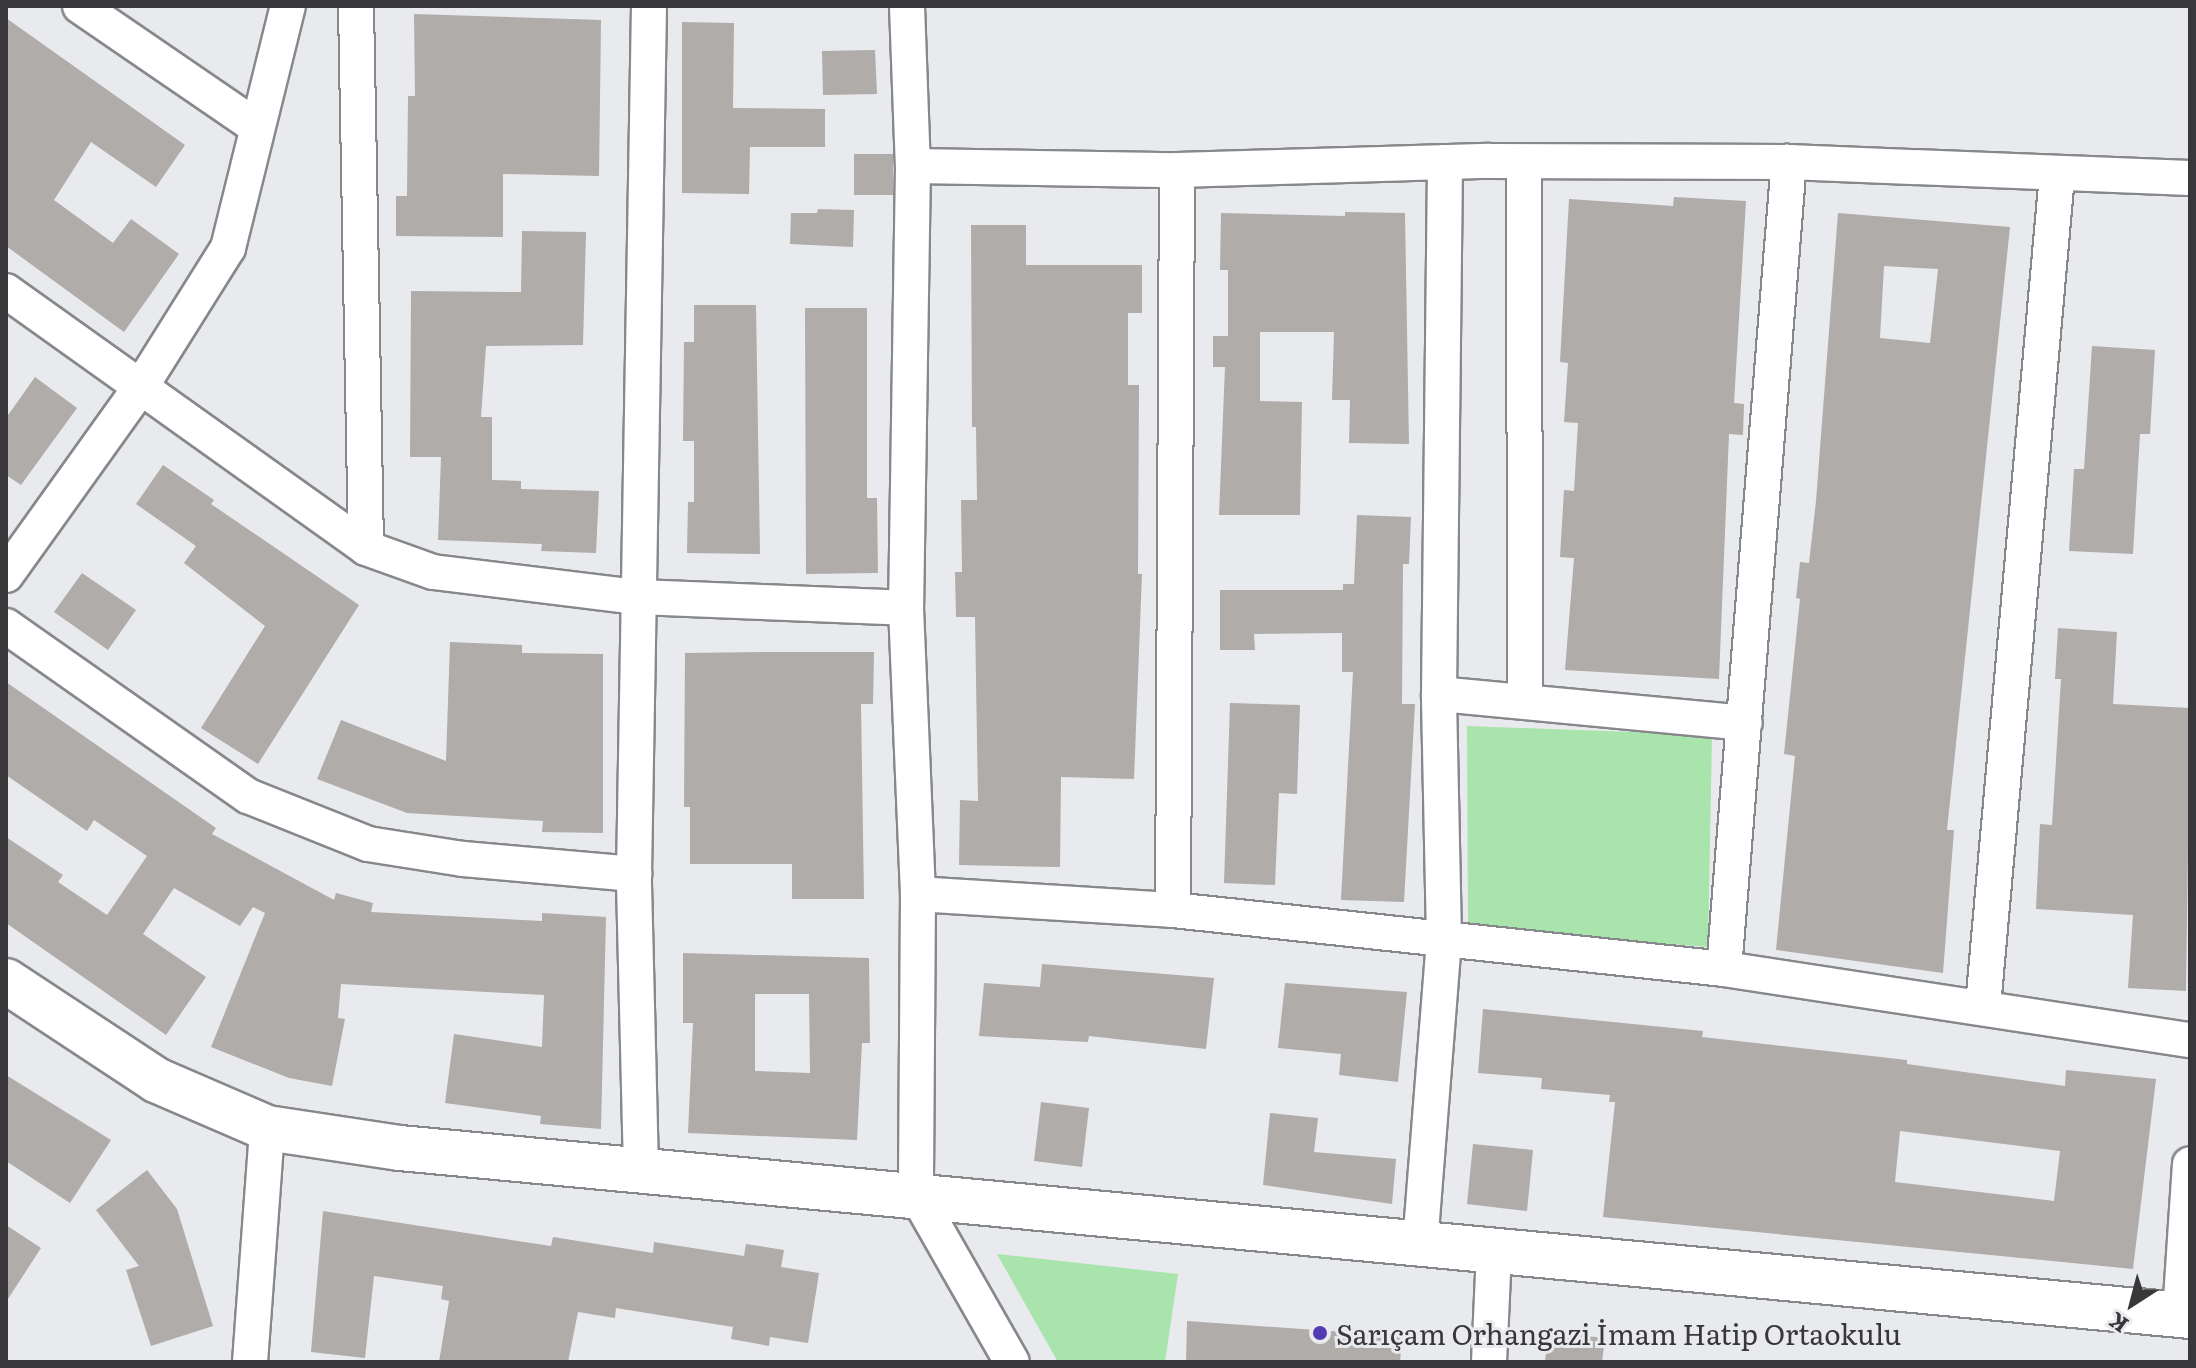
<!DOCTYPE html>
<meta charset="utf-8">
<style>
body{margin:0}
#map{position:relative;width:2196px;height:1368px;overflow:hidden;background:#e8eaed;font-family:Literata,serif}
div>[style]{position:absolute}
.green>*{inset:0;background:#a8e4ab}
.building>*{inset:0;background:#afacaa}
.roads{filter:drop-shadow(2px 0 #87888b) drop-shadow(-2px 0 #87888b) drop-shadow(0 2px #87888b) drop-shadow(0 -2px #87888b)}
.minor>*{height:34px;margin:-17px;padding:0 17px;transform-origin:17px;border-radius:17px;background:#fff}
.secondary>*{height:44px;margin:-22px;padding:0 22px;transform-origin:22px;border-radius:22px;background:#fff}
.dots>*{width:22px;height:22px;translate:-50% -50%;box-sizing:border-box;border:4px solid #e8eaed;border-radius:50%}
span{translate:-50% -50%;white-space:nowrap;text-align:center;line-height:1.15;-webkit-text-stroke:6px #e8eaed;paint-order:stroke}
.poi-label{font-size:28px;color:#38383a}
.left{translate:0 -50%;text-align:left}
.frame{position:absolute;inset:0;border:8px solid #38383a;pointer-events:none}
.north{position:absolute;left:2092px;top:1264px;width:80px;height:80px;-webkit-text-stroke:6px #e8eaed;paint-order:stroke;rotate:216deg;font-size:22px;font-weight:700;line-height:32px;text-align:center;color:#38383a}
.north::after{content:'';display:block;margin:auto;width:28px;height:36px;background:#38383a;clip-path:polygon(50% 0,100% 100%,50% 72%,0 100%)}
</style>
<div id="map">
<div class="green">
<i style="clip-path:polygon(1467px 726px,1712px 735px,1708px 947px,1468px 928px)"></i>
<i style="clip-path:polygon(997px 1254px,1178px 1274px,1165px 1362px,1058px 1362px)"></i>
</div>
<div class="building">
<i style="clip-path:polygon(414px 14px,601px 20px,599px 176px,503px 174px,503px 237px,396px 236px,396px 196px,407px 196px,408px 96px,415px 96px)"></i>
<i style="clip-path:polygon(6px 18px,185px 145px,156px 187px,91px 142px,54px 200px,113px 243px,131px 219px,179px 254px,124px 332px,6px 246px)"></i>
<i style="clip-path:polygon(682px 22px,734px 23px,733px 108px,825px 109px,825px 147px,750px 147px,749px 194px,682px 193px)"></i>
<i style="clip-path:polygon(875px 50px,877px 94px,823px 95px,822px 51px)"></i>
<i style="clip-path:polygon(854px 154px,893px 154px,893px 195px,854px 195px)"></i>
<i style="clip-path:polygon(1674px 197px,1746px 201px,1734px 403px,1744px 404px,1743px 435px,1729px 434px,1719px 679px,1565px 670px,1574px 558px,1560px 557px,1564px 490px,1574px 491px,1578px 423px,1564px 422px,1568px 363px,1560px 362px,1569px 199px,1673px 206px)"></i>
<i style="clip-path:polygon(818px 209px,854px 210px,853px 247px,790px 244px,791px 213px,817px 213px)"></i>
<i style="clip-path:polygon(1345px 212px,1405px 213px,1409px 444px,1349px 443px,1350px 400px,1332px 400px,1334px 332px,1260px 332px,1260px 401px,1302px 402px,1300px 515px,1219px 515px,1225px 367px,1213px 367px,1213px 336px,1228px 336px,1228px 270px,1220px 270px,1221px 213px,1345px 216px)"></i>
<i style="clip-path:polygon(evenodd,1838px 213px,2010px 227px,1947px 830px,1954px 830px,1943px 973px,1776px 950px,1795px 756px,1784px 754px,1800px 599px,1796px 598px,1800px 562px,1809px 563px,1816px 501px,1838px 213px,1884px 266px,1938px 269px,1930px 343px,1880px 338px,1884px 266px)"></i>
<i style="clip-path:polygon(971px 225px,1026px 225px,1026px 265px,1142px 265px,1142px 313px,1128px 313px,1128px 385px,1139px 385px,1138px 574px,1142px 574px,1134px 779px,1061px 777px,1060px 867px,959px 865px,960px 800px,978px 801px,975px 617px,956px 617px,955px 572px,962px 572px,961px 500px,977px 500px,976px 427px,972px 427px)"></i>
<i style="clip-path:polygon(522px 231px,586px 232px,583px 345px,486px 346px,481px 417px,492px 417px,492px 480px,521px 481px,521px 489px,599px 491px,596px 553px,541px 551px,542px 544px,438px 540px,441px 457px,410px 457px,411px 291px,521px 292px)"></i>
<i style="clip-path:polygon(694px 305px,756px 305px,760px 554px,687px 553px,688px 502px,694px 502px,694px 441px,683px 441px,684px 342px,694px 342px)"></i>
<i style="clip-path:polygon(805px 308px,867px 308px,867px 498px,877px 498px,878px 573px,806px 574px)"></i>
<i style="clip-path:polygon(2092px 346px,2155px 350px,2150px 434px,2140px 434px,2133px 554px,2069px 551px,2074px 469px,2084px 469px)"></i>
<i style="clip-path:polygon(35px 377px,77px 408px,21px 485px,6px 475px,6px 418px)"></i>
<i style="clip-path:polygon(163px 465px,214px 500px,211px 504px,359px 605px,258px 764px,201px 728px,265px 626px,184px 563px,196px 546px,136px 504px)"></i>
<i style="clip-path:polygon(1357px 515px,1411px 517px,1409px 564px,1403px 564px,1402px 704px,1415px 704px,1404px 902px,1341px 900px,1353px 672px,1342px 672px,1342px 633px,1254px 634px,1255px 650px,1220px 650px,1220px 590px,1343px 590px,1343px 584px,1354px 584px)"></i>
<i style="clip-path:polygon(82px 573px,136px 610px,108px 650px,54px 612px)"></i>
<i style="clip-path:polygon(2058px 628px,2117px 632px,2113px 704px,2190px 708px,2186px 991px,2128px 988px,2133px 915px,2036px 909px,2040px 824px,2052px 825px,2061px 679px,2055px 679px)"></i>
<i style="clip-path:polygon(450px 642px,522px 645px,522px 653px,603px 654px,603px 833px,542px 832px,543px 821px,407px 813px,317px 779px,341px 720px,446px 761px)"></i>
<i style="clip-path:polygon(767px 652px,874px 652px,873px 704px,861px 704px,864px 899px,792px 899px,792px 864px,690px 864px,690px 807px,684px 807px,685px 653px)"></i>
<i style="clip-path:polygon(6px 682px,216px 828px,212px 834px,334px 900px,336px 893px,373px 903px,371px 912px,542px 921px,542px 913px,606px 917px,601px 1129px,540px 1124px,541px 1116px,445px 1103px,454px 1034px,542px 1047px,544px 995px,341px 984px,338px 1018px,345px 1019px,332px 1086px,289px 1078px,211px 1047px,265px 913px,253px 907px,240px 926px,174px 888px,143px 934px,206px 977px,166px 1035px,6px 923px,6px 837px,63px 875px,58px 882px,107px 915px,147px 856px,94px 820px,87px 831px,6px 775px)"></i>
<i style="clip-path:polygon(1230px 703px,1300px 705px,1297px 794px,1279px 793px,1275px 885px,1224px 883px)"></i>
<i style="clip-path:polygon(evenodd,683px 953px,869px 958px,870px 1043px,862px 1043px,857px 1140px,688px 1133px,693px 1023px,683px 1023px,683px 953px,755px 994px,809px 994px,810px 1073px,755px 1071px,755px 994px)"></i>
<i style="clip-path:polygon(1042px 964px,1214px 978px,1206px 1049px,1089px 1036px,1088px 1042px,979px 1036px,984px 983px,1040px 987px)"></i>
<i style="clip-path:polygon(1285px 983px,1407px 992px,1398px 1082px,1339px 1075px,1341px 1054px,1278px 1048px)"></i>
<i style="clip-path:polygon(evenodd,1483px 1009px,1703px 1031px,1702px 1037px,1907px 1060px,1907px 1064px,2065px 1086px,2066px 1070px,2156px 1079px,2133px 1269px,1603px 1217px,1615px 1102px,1609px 1102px,1610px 1095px,1541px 1089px,1542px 1078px,1478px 1073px,1483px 1009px,1900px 1131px,2060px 1151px,2054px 1201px,1895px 1182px,1900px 1131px)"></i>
<i style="clip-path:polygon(6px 1075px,111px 1140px,70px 1203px,6px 1161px)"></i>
<i style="clip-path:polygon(1041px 1102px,1089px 1108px,1082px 1167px,1034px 1161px)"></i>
<i style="clip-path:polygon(1270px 1113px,1318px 1118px,1314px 1152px,1396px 1159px,1392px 1204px,1263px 1185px)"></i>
<i style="clip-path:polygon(1473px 1144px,1533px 1150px,1527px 1211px,1467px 1204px)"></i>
<i style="clip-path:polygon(147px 1170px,177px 1209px,213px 1326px,151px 1346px,126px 1270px,139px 1266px,96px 1210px)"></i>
<i style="clip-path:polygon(323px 1211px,551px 1246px,553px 1237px,653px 1253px,654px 1242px,744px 1256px,746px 1244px,784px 1250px,781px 1267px,819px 1273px,808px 1343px,770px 1337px,769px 1346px,731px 1339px,733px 1327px,616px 1308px,615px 1318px,578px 1312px,568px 1362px,439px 1362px,449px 1301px,441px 1299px,443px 1286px,374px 1276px,365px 1358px,311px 1352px)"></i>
<i style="clip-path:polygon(6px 1225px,41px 1248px,6px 1302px)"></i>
<i style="clip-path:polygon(1187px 1321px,1402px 1336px,1400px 1362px,1186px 1362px)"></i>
<i style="clip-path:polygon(1548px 1332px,1605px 1338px,1602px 1362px,1545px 1362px)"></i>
</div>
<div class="roads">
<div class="minor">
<i style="left:80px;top:6px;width:212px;rotate:34.4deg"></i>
<i style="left:356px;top:6px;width:542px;rotate:88.94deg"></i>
<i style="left:907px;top:6px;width:160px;rotate:87.9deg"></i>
<i style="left:913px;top:166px;width:442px;rotate:90.9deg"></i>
<i style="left:906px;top:608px;width:286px;rotate:87.6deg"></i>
<i style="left:918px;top:894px;width:300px;rotate:90.4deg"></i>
<i style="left:916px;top:1194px;width:193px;rotate:60.3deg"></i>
<i style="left:1524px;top:164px;width:537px;rotate:89.89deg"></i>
<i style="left:913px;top:166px;width:264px;rotate:0.9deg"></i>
<i style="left:1177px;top:170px;width:312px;rotate:-1.7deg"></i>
<i style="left:1489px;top:161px;width:300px;rotate:0.2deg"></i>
<i style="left:1789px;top:162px;width:401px;rotate:2.3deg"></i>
<i style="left:6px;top:291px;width:442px;rotate:35.5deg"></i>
<i style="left:366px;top:548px;width:71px;rotate:19.7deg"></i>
<i style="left:433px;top:572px;width:206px;rotate:7deg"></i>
<i style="left:637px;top:597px;width:269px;rotate:2.3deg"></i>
<i style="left:6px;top:575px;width:234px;rotate:-54.4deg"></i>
<i style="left:142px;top:385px;width:162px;rotate:-57.9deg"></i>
<i style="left:228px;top:248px;width:249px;rotate:-76.1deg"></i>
<i style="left:6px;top:626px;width:296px;rotate:35.1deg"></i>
<i style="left:248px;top:796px;width:129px;rotate:21.8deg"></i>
<i style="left:368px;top:844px;width:96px;rotate:9deg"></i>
<i style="left:463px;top:859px;width:172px;rotate:5deg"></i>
<i style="left:1439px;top:694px;width:307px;rotate:5.4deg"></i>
<i style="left:918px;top:894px;width:256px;rotate:3.6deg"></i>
<i style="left:1173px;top:910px;width:554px;rotate:6.11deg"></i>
<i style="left:1724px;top:969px;width:471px;rotate:8.7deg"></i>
<i style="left:1173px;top:910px;width:740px;rotate:-89.69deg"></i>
<i style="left:1724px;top:969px;width:810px;rotate:-85.4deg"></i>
<i style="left:1983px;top:1006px;width:834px;rotate:-84.91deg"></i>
<i style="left:641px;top:1170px;width:296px;rotate:-91.4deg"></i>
<i style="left:634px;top:874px;width:868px;rotate:-89.01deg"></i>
<i style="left:1420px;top:1245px;width:308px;rotate:-85.5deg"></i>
<i style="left:1444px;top:938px;width:244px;rotate:-91.2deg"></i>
<i style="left:1439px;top:694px;width:532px;rotate:-89.35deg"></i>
<i style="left:2180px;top:1314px;width:150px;rotate:-86.2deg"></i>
<i style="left:250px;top:1362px;width:235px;rotate:-85.8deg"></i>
<i style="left:1489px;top:1362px;width:110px;rotate:-87.4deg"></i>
</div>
<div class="secondary">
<i style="left:6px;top:981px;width:180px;rotate:33.4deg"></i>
<i style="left:156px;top:1080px;width:121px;rotate:23.4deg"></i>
<i style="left:267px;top:1128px;width:134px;rotate:8.6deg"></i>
<i style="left:400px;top:1148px;width:1798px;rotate:5.36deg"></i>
</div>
</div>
<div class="dots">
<i style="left:1320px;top:1333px;background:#533bb3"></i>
</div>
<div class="poi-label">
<span class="left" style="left:1336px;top:1333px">Sarıçam Orhangazi İmam Hatip Ortaokulu</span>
</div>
<div class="frame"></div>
<div class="north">K</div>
</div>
